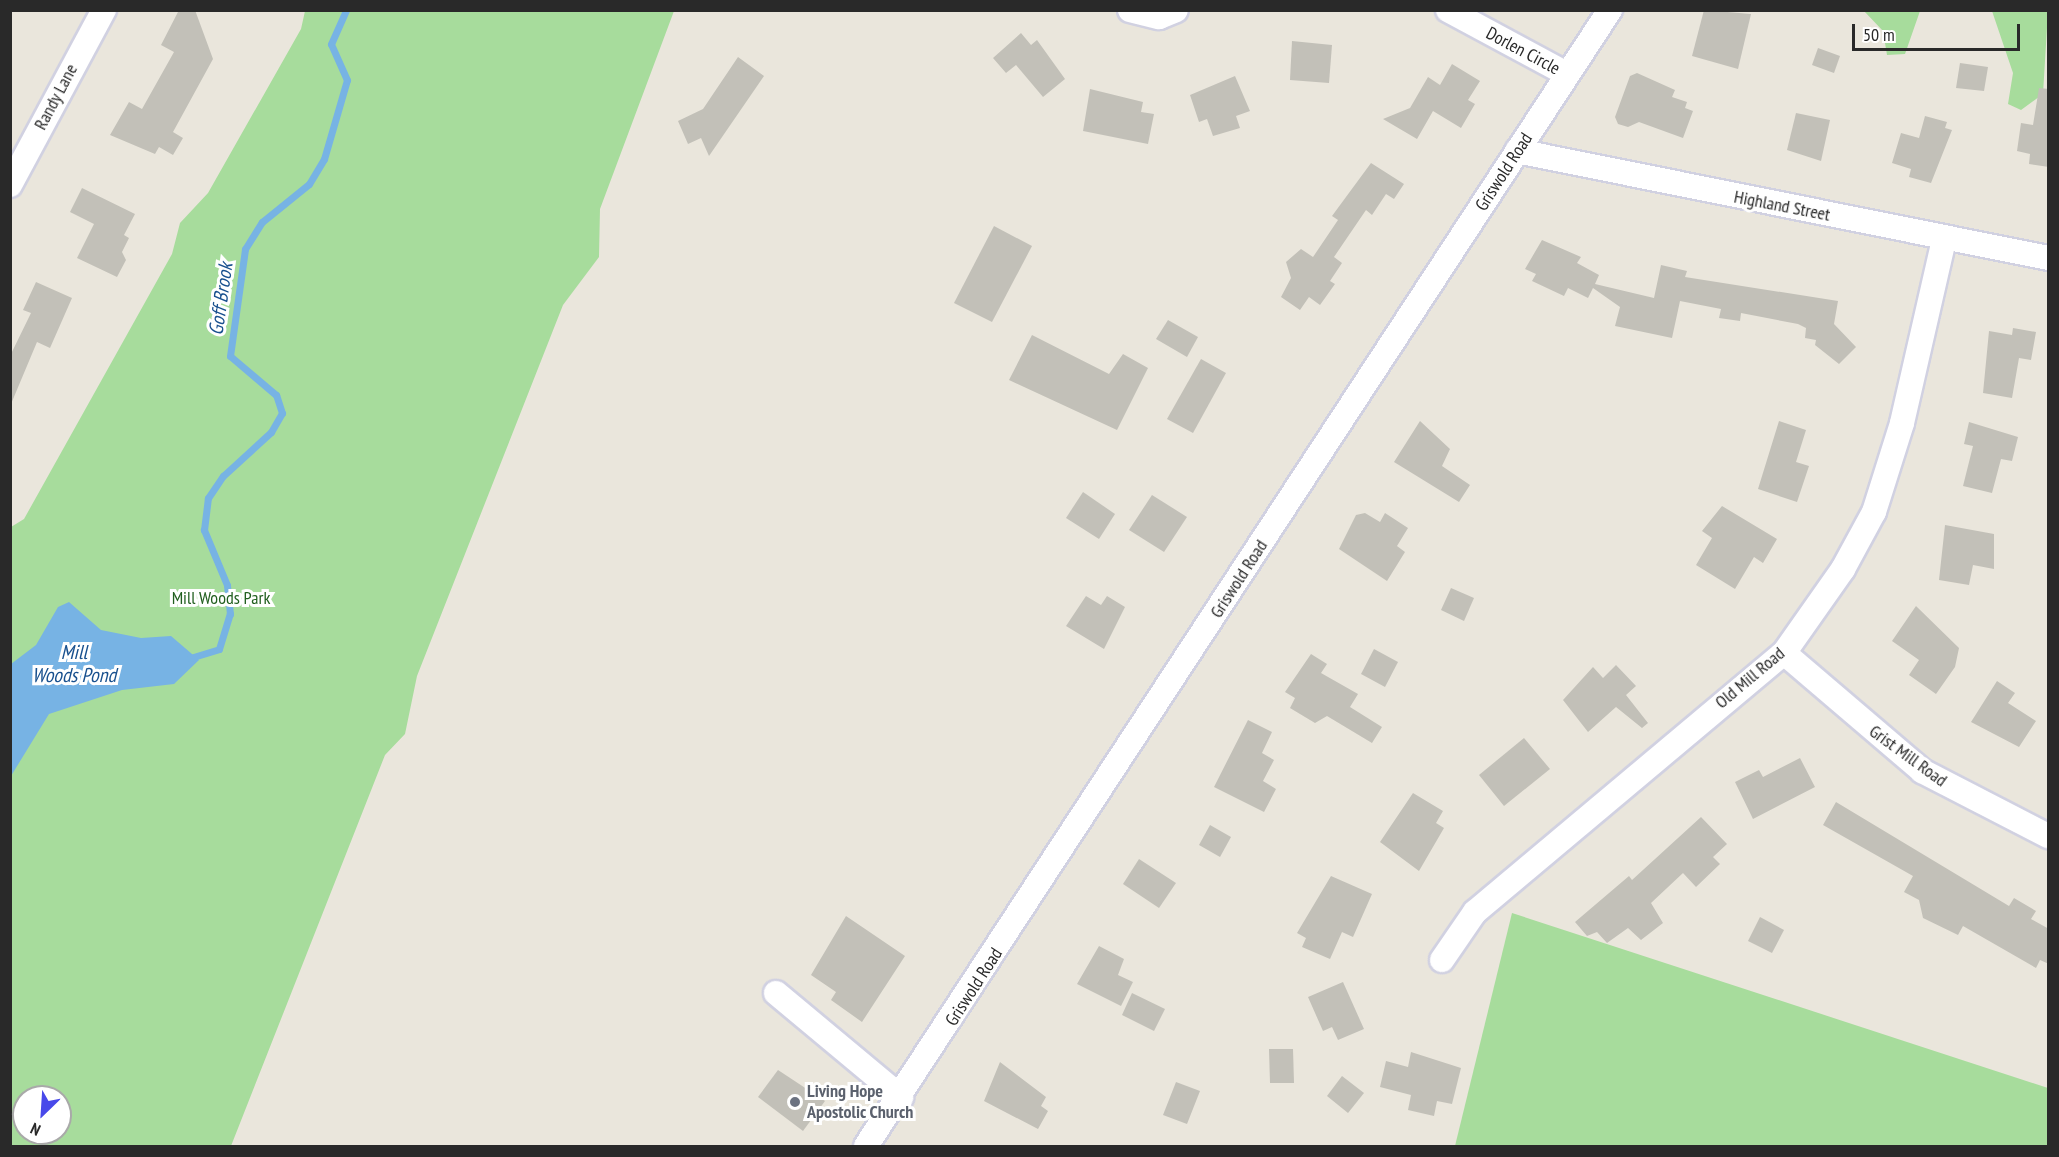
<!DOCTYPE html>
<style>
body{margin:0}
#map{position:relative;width:2059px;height:1157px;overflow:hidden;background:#eae6dc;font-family:"PT Sans Narrow",sans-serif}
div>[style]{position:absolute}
.green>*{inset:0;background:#a7dc9c}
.water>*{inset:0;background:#77b3e4}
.stream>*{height:7px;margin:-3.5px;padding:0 3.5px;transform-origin:3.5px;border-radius:3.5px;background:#77b3e4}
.building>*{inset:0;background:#c2c0b8}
.roads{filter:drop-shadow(2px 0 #d1d1e1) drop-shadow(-2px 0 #d1d1e1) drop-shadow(0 2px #d1d1e1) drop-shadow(0 -2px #d1d1e1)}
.minor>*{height:24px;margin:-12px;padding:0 12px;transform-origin:12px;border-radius:12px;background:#fff}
.dots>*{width:16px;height:16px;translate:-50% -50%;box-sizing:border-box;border:3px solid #fff;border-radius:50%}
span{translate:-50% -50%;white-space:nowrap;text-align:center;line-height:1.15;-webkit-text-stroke:6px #fff;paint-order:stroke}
.street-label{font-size:18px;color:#292929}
.park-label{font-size:18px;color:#215f1f}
.worship-label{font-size:18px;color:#5b616d;font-weight:700}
.left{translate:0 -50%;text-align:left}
.water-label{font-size:20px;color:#18508e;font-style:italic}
.frame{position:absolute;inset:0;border:12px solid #292929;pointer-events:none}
.north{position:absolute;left:12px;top:1085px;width:60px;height:60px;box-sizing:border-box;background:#fff;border:2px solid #a9a9a9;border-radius:50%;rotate:205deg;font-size:16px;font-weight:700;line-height:24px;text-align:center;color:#292929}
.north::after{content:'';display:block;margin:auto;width:21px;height:27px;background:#4849ea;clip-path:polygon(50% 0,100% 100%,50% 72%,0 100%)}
.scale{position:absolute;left:1852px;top:24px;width:168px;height:27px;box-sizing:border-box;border:3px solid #292929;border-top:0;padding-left:8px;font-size:18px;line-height:21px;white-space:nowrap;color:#292929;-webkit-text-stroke:4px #fff;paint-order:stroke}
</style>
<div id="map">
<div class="green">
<i style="clip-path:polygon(evenodd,305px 11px,674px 11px,600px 209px,599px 257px,563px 305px,417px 676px,405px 734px,385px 755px,231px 1146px,11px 1146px,11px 527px,24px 519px,172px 254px,180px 223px,208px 193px,301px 29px,305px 11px,24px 1097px,60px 1097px,60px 1133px,24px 1133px,24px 1097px)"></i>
<i style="clip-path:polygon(1864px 11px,1920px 11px,1905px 54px,1887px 55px,1883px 31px)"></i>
<i style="clip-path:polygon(1992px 11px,2048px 11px,2043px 94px,2021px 110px,2008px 104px,2013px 73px)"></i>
<i style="clip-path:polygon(1512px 913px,2048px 1088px,2048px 1146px,1455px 1146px)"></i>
</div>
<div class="water">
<i style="clip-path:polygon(69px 602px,101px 630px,141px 638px,171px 636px,199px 660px,174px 684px,122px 690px,49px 714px,11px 776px,11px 664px,36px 645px,58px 607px)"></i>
</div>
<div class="stream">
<i style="left:190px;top:658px;width:30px;rotate:-17deg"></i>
<i style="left:219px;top:649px;width:37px;rotate:-73deg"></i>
<i style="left:230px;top:614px;width:29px;rotate:-96deg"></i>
<i style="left:227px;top:585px;width:60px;rotate:-112.7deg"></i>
<i style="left:204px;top:530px;width:32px;rotate:-83deg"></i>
<i style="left:208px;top:498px;width:27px;rotate:-56deg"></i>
<i style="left:223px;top:476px;width:65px;rotate:-42.5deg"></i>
<i style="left:271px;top:432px;width:22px;rotate:-60deg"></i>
<i style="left:282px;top:413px;width:19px;rotate:-108deg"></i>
<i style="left:276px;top:395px;width:60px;rotate:-139.7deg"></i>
<i style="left:230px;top:356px;width:108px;rotate:-82deg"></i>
<i style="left:245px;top:249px;width:32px;rotate:-58deg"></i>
<i style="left:262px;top:222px;width:60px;rotate:-39deg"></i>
<i style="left:309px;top:184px;width:29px;rotate:-59deg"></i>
<i style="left:324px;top:159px;width:82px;rotate:-73.8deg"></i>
<i style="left:347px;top:80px;width:39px;rotate:-114deg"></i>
<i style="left:331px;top:44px;width:37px;rotate:-66deg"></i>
</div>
<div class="building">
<i style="clip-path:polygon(179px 10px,195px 10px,213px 59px,173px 132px,183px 138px,173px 155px,159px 147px,155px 154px,110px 135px,129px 102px,142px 109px,174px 52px,161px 45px)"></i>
<i style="clip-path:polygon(1704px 10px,1751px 14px,1738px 69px,1692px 56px)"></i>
<i style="clip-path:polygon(1021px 33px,1031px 45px,1037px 40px,1065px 79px,1043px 97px,1016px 65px,1006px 73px,993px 58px)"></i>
<i style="clip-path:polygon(1292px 41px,1332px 45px,1329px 83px,1290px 80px)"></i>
<i style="clip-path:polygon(1818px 48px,1840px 56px,1834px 73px,1812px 65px)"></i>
<i style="clip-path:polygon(738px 57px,764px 76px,709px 156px,701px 138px,688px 144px,678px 121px,703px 109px)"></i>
<i style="clip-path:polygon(1960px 63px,1988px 67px,1984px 91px,1956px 88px)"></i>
<i style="clip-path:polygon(1452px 64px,1480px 81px,1468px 100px,1475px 104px,1461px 128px,1433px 111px,1417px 139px,1383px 119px,1410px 108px,1428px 77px,1440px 85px)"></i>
<i style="clip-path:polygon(1637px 73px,1675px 90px,1672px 97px,1687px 102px,1685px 108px,1693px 111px,1683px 138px,1639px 122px,1628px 127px,1618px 124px,1615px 117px,1630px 76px)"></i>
<i style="clip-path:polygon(1235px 76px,1250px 111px,1236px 116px,1240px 128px,1213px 136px,1207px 119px,1199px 122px,1190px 95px)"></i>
<i style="clip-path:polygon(2039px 88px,2049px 89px,2049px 167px,2029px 164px,2030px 154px,2017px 151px,2021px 123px,2033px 125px)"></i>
<i style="clip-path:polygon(1090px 89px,1143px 102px,1141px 112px,1154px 114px,1148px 144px,1083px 131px)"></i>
<i style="clip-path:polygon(1796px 113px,1830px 120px,1821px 161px,1787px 150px)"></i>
<i style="clip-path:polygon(1925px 116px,1947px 122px,1945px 128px,1952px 130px,1931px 183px,1909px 177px,1911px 169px,1892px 163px,1901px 133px,1919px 138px)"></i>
<i style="clip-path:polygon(1371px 163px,1404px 184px,1394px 199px,1386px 194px,1372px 215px,1366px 210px,1334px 257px,1342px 263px,1330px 281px,1335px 284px,1320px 305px,1309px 297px,1300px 310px,1281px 297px,1291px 278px,1286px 262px,1301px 249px,1313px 257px,1338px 220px,1332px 216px)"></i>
<i style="clip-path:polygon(82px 188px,135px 214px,124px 235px,129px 238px,122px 252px,126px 260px,117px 277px,77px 258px,94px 224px,70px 212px)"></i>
<i style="clip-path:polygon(994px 226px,1032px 246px,992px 322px,954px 303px)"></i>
<i style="clip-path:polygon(1542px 240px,1581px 257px,1577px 263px,1599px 275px,1595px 284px,1654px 298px,1661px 265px,1687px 271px,1685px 277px,1838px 301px,1834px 324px,1856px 347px,1839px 364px,1815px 345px,1816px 340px,1805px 338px,1806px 328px,1798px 324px,1741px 313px,1740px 321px,1719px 318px,1721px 309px,1680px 301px,1672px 338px,1615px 326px,1620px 307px,1593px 288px,1588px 298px,1568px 288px,1564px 296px,1532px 281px,1536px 274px,1525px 269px)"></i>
<i style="clip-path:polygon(36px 282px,72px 298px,50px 348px,37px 342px,11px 404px,10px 356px,31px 313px,23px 310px)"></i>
<i style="clip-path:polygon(1168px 320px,1198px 337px,1187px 357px,1156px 339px)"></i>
<i style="clip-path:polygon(2013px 328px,2036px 332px,2031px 360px,2019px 358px,2012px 398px,1983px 393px,1989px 331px,2012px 335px)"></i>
<i style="clip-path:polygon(1032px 335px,1109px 374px,1123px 354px,1148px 368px,1117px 430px,1009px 380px)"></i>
<i style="clip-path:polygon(1201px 359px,1226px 373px,1193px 433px,1167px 419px)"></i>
<i style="clip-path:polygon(1420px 421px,1450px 449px,1442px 466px,1470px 485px,1459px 502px,1394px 462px)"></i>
<i style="clip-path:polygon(1779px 421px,1806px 430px,1796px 462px,1809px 466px,1797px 502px,1758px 489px)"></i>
<i style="clip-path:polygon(1969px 422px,2018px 437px,2012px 461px,2001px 459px,1992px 493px,1963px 486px,1973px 446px,1964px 444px)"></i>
<i style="clip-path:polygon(1083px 492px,1115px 514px,1099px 539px,1066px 518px)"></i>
<i style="clip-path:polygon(1152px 495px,1187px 517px,1164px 552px,1129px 530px)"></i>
<i style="clip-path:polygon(1722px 506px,1777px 539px,1763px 563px,1754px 557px,1735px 589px,1696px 565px,1712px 538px,1702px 531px)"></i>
<i style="clip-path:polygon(1365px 513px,1380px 522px,1385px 513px,1408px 528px,1397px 546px,1405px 552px,1387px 581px,1339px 549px,1356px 515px)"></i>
<i style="clip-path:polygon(1945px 525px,1994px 534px,1994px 569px,1973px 565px,1969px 585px,1939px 580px)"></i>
<i style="clip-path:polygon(1451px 588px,1474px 598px,1464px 621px,1441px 610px)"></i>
<i style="clip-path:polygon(1086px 596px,1101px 605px,1107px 596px,1125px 607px,1104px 649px,1066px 626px)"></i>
<i style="clip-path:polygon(1916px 606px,1959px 648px,1955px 667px,1936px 694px,1909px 675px,1919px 660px,1892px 641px)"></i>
<i style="clip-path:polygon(1374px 649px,1398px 662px,1385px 687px,1361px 674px)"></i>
<i style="clip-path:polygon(1311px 654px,1327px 664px,1321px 673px,1358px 694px,1350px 707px,1382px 727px,1372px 743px,1327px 716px,1315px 723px,1290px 708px,1295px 698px,1285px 692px)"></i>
<i style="clip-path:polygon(1616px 665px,1636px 686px,1626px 695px,1648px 723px,1642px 728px,1616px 707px,1588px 732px,1563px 700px,1593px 667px,1603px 678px)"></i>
<i style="clip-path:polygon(1997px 681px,2015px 693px,2008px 703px,2036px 721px,2019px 747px,1971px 722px)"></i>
<i style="clip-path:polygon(1248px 720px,1272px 732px,1262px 753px,1274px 760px,1263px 781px,1276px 789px,1264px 812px,1214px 787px)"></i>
<i style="clip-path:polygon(1524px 738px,1550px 769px,1504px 806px,1479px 775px)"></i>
<i style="clip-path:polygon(1800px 758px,1815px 787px,1753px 819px,1735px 782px,1759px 770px,1763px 777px)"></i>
<i style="clip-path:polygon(1413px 793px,1443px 811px,1436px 823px,1444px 828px,1419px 871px,1380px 842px)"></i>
<i style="clip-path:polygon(1836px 802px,2009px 906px,2014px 898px,2036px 911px,2031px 919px,2049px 929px,2049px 964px,2040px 960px,2036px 968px,1963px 926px,1958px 935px,1923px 918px,1919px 900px,1904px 892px,1913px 876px,1823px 825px)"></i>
<i style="clip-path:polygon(1701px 817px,1727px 844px,1713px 857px,1720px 864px,1696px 887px,1683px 873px,1651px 903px,1663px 923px,1641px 940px,1628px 928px,1607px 943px,1597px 932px,1587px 936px,1575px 922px,1629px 876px,1632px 880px)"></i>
<i style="clip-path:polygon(1210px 825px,1231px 837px,1220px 857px,1199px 845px)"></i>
<i style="clip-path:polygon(1139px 859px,1176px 883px,1159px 908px,1123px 884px)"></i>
<i style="clip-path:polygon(1331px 876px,1372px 894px,1353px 937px,1342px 932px,1330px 959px,1302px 947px,1306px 938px,1297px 933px)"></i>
<i style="clip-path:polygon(846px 916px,905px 956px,862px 1022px,831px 1000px,836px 992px,811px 975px)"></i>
<i style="clip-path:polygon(1760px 917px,1784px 930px,1772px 953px,1748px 941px)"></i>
<i style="clip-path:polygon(1099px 946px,1124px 959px,1118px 975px,1133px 982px,1121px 1006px,1077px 984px)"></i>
<i style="clip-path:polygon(1343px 982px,1364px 1029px,1338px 1040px,1332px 1027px,1323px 1031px,1308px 997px)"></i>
<i style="clip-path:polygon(1132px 993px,1165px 1009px,1154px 1031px,1122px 1015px)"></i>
<i style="clip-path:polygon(1269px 1049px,1293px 1049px,1294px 1083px,1270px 1083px)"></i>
<i style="clip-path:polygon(1411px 1052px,1461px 1068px,1452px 1104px,1437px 1101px,1434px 1116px,1408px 1110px,1411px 1095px,1380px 1087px,1386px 1061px,1408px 1067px)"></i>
<i style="clip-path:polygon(1000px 1062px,1046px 1097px,1041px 1106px,1048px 1111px,1038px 1129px,984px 1101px)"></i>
<i style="clip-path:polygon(778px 1070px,825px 1101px,803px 1131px,758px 1097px)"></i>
<i style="clip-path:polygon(1342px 1076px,1364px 1093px,1348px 1113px,1327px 1096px)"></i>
<i style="clip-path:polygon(1176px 1082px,1200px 1091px,1187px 1124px,1163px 1115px)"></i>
</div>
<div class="roads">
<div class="minor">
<i style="left:1130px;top:10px;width:30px;rotate:14deg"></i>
<i style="left:1159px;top:17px;width:18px;rotate:-22deg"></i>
<i style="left:1448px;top:10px;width:135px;rotate:28.3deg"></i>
<i style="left:1517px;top:151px;width:542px;rotate:11.39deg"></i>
<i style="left:10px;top:185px;width:199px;rotate:-61.8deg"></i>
<i style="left:1784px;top:653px;width:182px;rotate:40.5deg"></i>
<i style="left:1922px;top:771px;width:142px;rotate:27.3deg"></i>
<i style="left:1442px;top:960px;width:58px;rotate:-55.5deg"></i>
<i style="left:1475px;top:912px;width:403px;rotate:-40deg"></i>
<i style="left:1784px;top:653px;width:103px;rotate:-54.9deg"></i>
<i style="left:1843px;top:569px;width:65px;rotate:-61.5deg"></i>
<i style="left:1874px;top:512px;width:93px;rotate:-72.5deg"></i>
<i style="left:1902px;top:423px;width:189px;rotate:-77.1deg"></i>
<i style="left:776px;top:993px;width:163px;rotate:39.8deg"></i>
<i style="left:866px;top:1146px;width:1358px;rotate:-56.78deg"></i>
</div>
</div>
<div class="dots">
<i style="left:795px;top:1102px;background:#6b7280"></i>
</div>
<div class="street-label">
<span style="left:1523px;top:51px;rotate:28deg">Dorlen Circle</span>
<span style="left:56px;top:97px;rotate:-62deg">Randy Lane</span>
<span style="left:1504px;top:172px;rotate:-57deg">Griswold Road</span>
<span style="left:1782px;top:206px;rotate:11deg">Highland Street</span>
<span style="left:1239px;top:579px;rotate:-57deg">Griswold Road</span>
<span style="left:1750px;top:678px;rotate:-40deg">Old Mill Road</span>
<span style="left:1908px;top:756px;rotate:36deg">Grist Mill Road</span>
<span style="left:974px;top:987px;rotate:-57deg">Griswold Road</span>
</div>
<div class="park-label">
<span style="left:221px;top:598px">Mill Woods Park</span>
</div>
<div class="worship-label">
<span class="left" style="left:807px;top:1102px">Living Hope<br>Apostolic Church</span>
</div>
<div class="water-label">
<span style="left:221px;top:299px;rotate:-82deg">Goff Brook</span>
<span style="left:74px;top:664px">Mill<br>Woods Pond</span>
</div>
<div class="frame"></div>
<div class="north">N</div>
<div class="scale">50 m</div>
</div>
